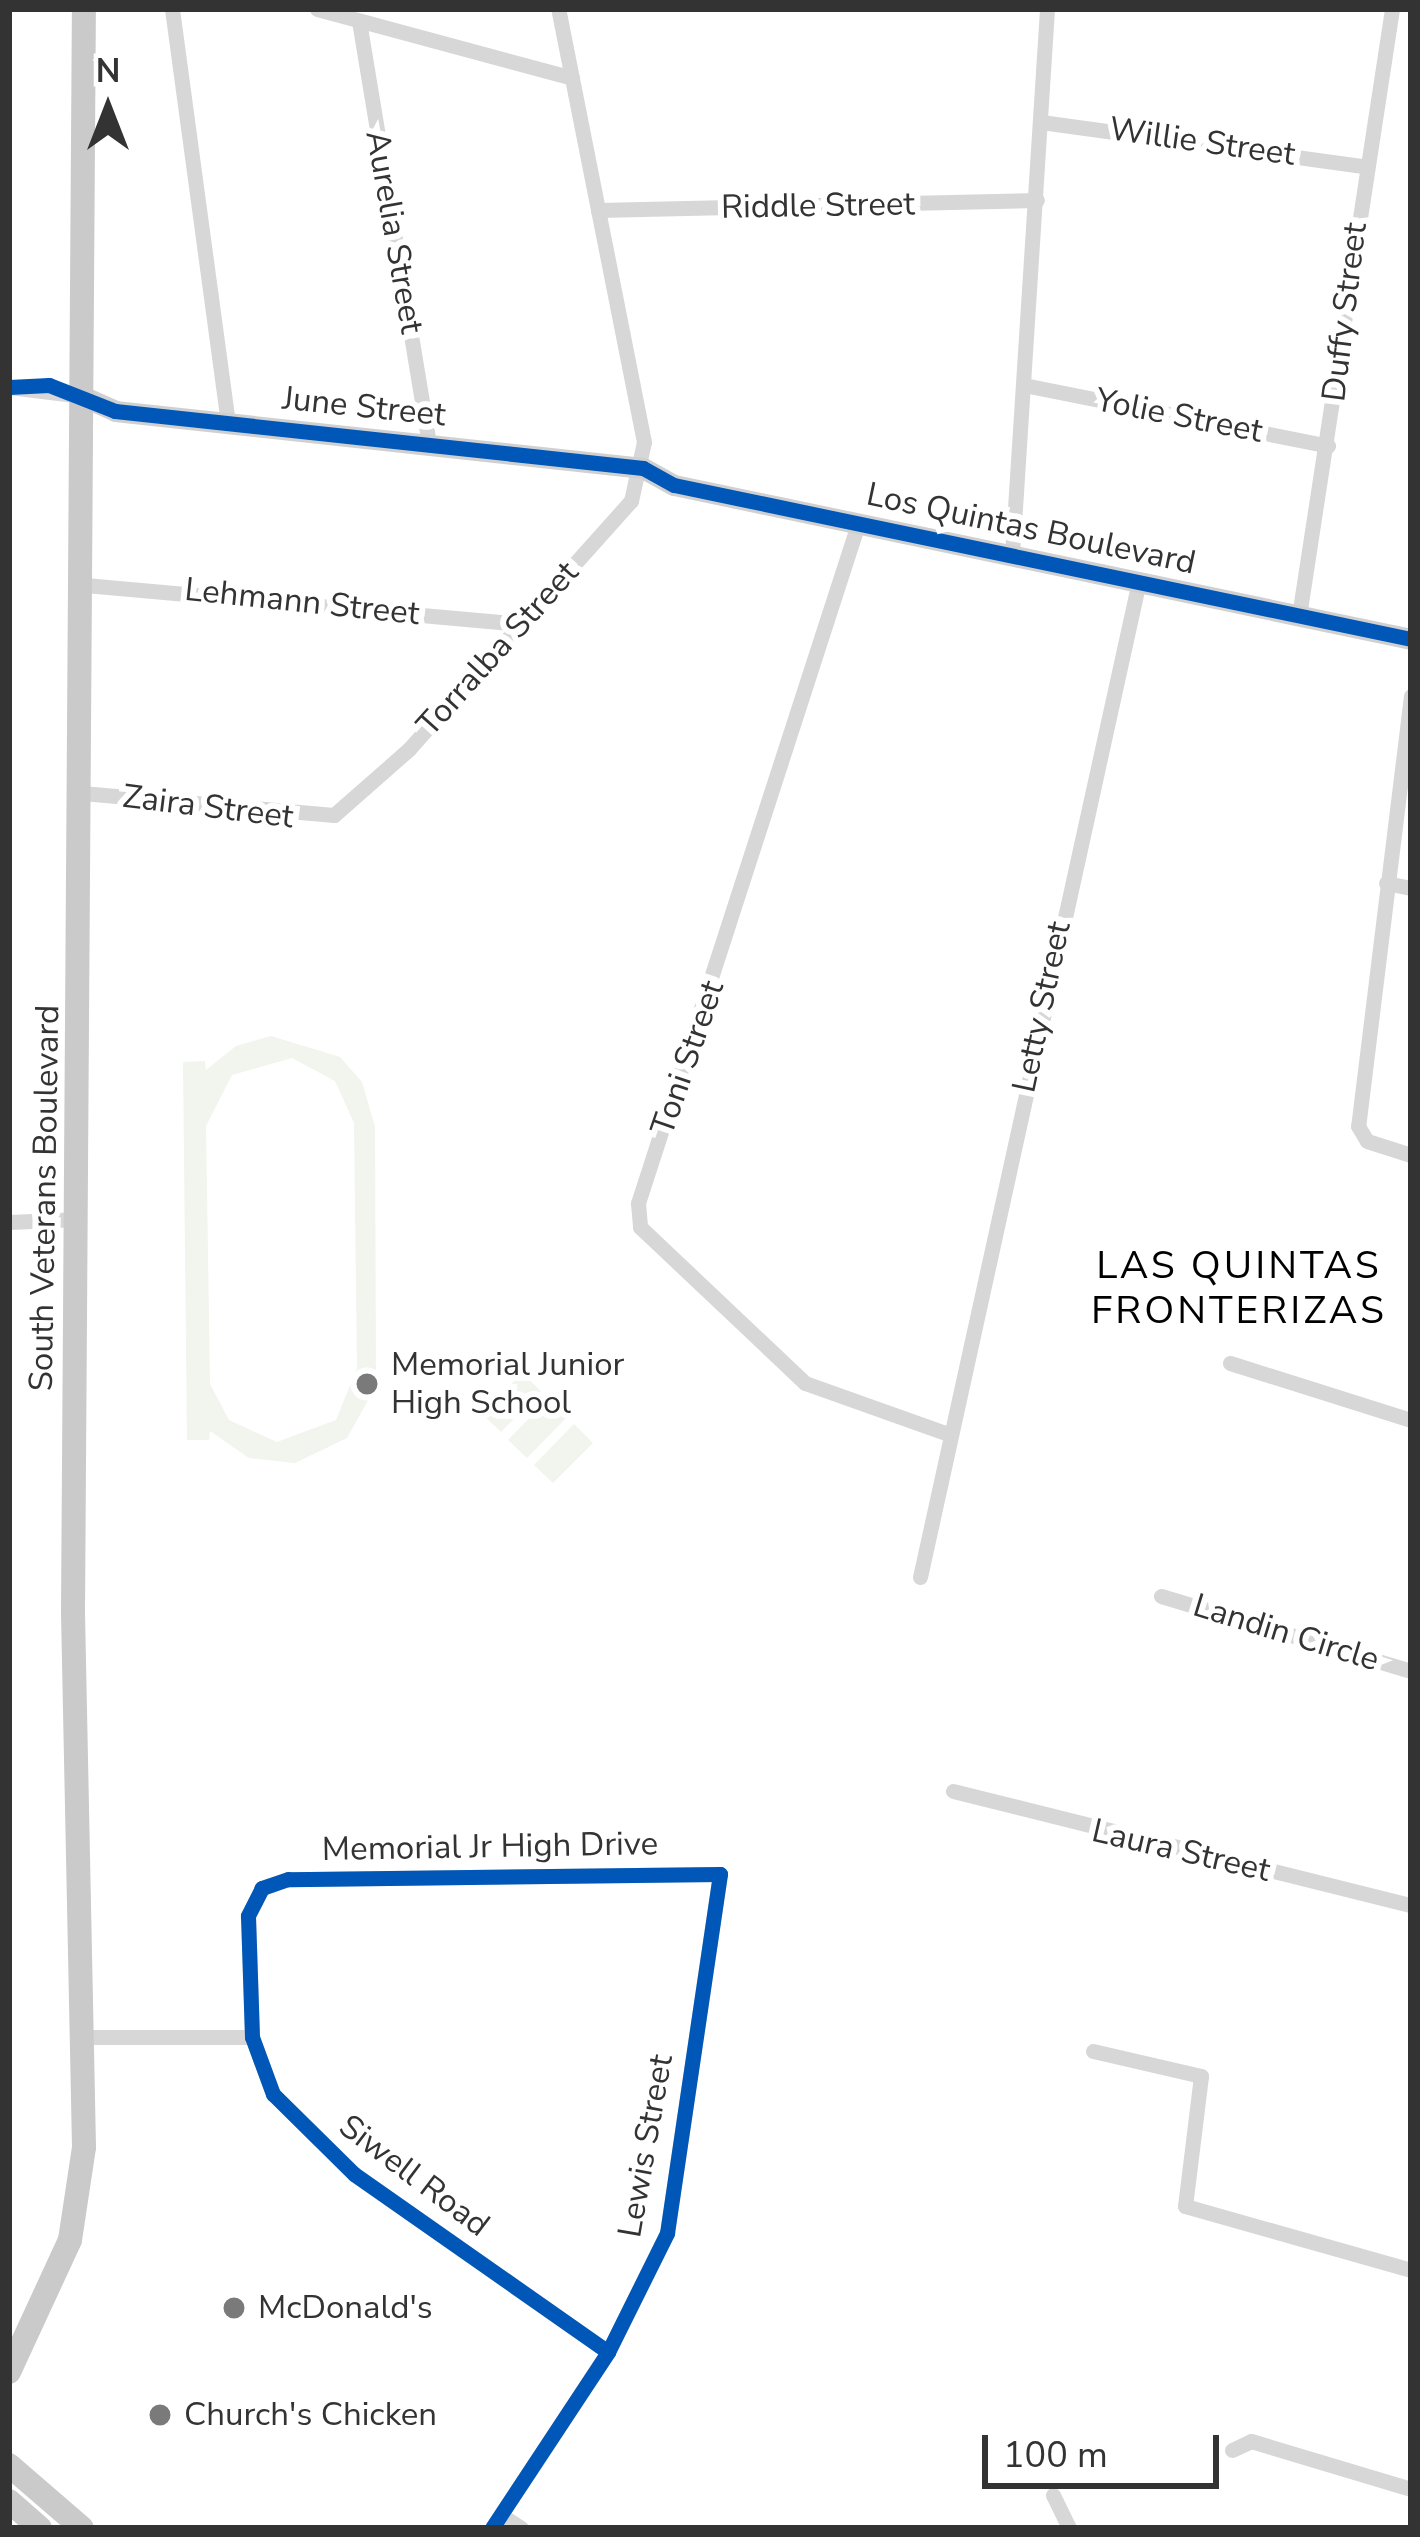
<!DOCTYPE html>
<style>
body{margin:0}
#map{position:relative;width:1420px;height:2537px;overflow:hidden;background:#fff;font-family:"Nunito Sans",sans-serif}
div>[style]{position:absolute}
.green>*{inset:0;background:#f1f5ed}
.street>*{height:15px;margin:-7.5px;padding:0 7.5px;transform-origin:7.5px;border-radius:7.5px;background:#d7d7d7}
.secondary>*{height:21px;margin:-10.5px;padding:0 10.5px;transform-origin:10.5px;border-radius:10.5px;background:#d0d0d0}
.primary>*{height:24px;margin:-12px;padding:0 12px;transform-origin:12px;border-radius:12px;background:#cacaca}
.cycleway>*{height:15px;margin:-7.5px;padding:0 7.5px;transform-origin:7.5px;border-radius:7.5px;background:#0057b8}
.dots>*{width:33px;height:33px;translate:-50% -50%;box-sizing:border-box;border:6px solid #fff;border-radius:50%}
span{translate:-50% -50%;white-space:nowrap;text-align:center;line-height:1.15;-webkit-text-stroke:12px #fff;paint-order:stroke}
.street-label{font-size:33px;color:#333}
.poi-label{font-size:33px;color:#333}
.left{translate:0 -50%;text-align:left}
.quarter-label{font-size:39px;color:#000;letter-spacing:3px}
.frame{position:absolute;inset:0;border:12px solid #333;pointer-events:none}
.north{position:absolute;left:48px;top:48px;width:120px;height:120px;-webkit-text-stroke:9px #fff;paint-order:stroke;rotate:0deg;font-size:33px;font-weight:700;line-height:48px;text-align:center;color:#333}
.north::after{content:'';display:block;margin:auto;width:42px;height:54px;background:#333;clip-path:polygon(50% 0,100% 100%,50% 72%,0 100%)}
.scale{position:absolute;left:982px;top:2435px;width:237px;height:54px;box-sizing:border-box;border:6px solid #333;border-top:0;padding-left:15px;font-size:36px;line-height:42px;white-space:nowrap;color:#333;-webkit-text-stroke:9px #fff;paint-order:stroke}
</style>
<div id="map">
<div class="green">
<i style="clip-path:polygon(evenodd,271px 1036px,340px 1057px,362px 1082px,375px 1127px,376px 1386px,347px 1438px,295px 1463px,249px 1458px,210px 1431px,209px 1440px,187px 1440px,183px 1062px,205px 1061px,206px 1070px,236px 1046px,271px 1036px,292px 1058px,335px 1081px,354px 1123px,357px 1368px,336px 1420px,277px 1442px,229px 1420px,210px 1384px,206px 1126px,232px 1075px,292px 1058px)"></i>
<i style="clip-path:polygon(522px 1373px,541px 1391px,501px 1432px,482px 1414px)"></i>
<i style="clip-path:polygon(548px 1399px,567px 1417px,527px 1458px,508px 1440px)"></i>
<i style="clip-path:polygon(574px 1424px,593px 1443px,553px 1483px,534px 1465px)"></i>
</div>
<div class="street">
<i style="left:172px;top:9px;width:418px;rotate:82.3deg"></i>
<i style="left:317px;top:9px;width:264px;rotate:15.1deg"></i>
<i style="left:359px;top:21px;width:428px;rotate:80.6deg"></i>
<i style="left:1041px;top:122px;width:325px;rotate:7.8deg"></i>
<i style="left:598px;top:210px;width:439px;rotate:-1.3deg"></i>
<i style="left:1029px;top:386px;width:305px;rotate:11.3deg"></i>
<i style="left:9px;top:387px;width:74px;rotate:7deg"></i>
<i style="left:858px;top:524px;width:714px;rotate:107.95deg"></i>
<i style="left:638px;top:1203px;width:24px;rotate:85deg"></i>
<i style="left:640px;top:1227px;width:227px;rotate:43.4deg"></i>
<i style="left:805px;top:1383px;width:155px;rotate:19.6deg"></i>
<i style="left:1012px;top:555px;width:547px;rotate:-86.33deg"></i>
<i style="left:85px;top:585px;width:437px;rotate:5.1deg"></i>
<i style="left:1299px;top:616px;width:614px;rotate:-81.29deg"></i>
<i style="left:1411px;top:696px;width:433px;rotate:97deg"></i>
<i style="left:1358px;top:1126px;width:17px;rotate:59deg"></i>
<i style="left:1367px;top:1141px;width:46px;rotate:17.7deg"></i>
<i style="left:82px;top:793px;width:253px;rotate:5deg"></i>
<i style="left:334px;top:815px;width:100px;rotate:-41.3deg"></i>
<i style="left:409px;top:749px;width:333px;rotate:-48.2deg"></i>
<i style="left:631px;top:501px;width:60px;rotate:-77.6deg"></i>
<i style="left:644px;top:442px;width:441px;rotate:-101.2deg"></i>
<i style="left:1386px;top:883px;width:25px;rotate:11deg"></i>
<i style="left:9px;top:1222px;width:70px;rotate:-2.5deg"></i>
<i style="left:1230px;top:1363px;width:190px;rotate:17.5deg"></i>
<i style="left:920px;top:1577px;width:1020px;rotate:-77.6deg"></i>
<i style="left:1161px;top:1596px;width:261px;rotate:16.7deg"></i>
<i style="left:953px;top:1791px;width:472px;rotate:14deg"></i>
<i style="left:81px;top:2037px;width:171px"></i>
<i style="left:1093px;top:2051px;width:111px;rotate:13deg"></i>
<i style="left:1201px;top:2076px;width:131px;rotate:97deg"></i>
<i style="left:1185px;top:2206px;width:235px;rotate:15.8deg"></i>
<i style="left:1232px;top:2450px;width:21px;rotate:-25deg"></i>
<i style="left:1251px;top:2441px;width:167px;rotate:16.7deg"></i>
<i style="left:1053px;top:2495px;width:37px;rotate:64deg"></i>
<i style="left:501px;top:2515px;width:24px;rotate:33deg"></i>
<i style="left:492px;top:2528px;width:211px;rotate:-56.6deg"></i>
<i style="left:608px;top:2352px;width:133px;rotate:-63.6deg"></i>
<i style="left:667px;top:2233px;width:363px;rotate:-81.6deg"></i>
<i style="left:720px;top:1874px;width:432px;rotate:179.3deg"></i>
<i style="left:288px;top:1879px;width:28px;rotate:161deg"></i>
<i style="left:262px;top:1888px;width:31px;rotate:117deg"></i>
<i style="left:248px;top:1916px;width:121px;rotate:88.1deg"></i>
<i style="left:252px;top:2037px;width:61px;rotate:69.8deg"></i>
<i style="left:273px;top:2094px;width:114px;rotate:44.6deg"></i>
<i style="left:354px;top:2174px;width:310px;rotate:35deg"></i>
</div>
<div class="secondary">
<i style="left:82px;top:396px;width:36px;rotate:24deg"></i>
<i style="left:115px;top:411px;width:531px;rotate:6.16deg"></i>
<i style="left:643px;top:468px;width:35px;rotate:29deg"></i>
<i style="left:674px;top:485px;width:753px;rotate:11.8deg"></i>
</div>
<div class="primary">
<i style="left:9px;top:2372px;width:145px;rotate:-65.2deg"></i>
<i style="left:70px;top:2240px;width:94px;rotate:-81.4deg"></i>
<i style="left:84px;top:2147px;width:536px;rotate:-91.18deg"></i>
<i style="left:73px;top:1611px;width:1602px;rotate:-89.61deg"></i>
<i style="left:9px;top:2465px;width:96px;rotate:40.8deg"></i>
<i style="left:9px;top:2501px;width:41px;rotate:41.1deg"></i>
</div>
<div class="cycleway">
<i style="left:9px;top:387px;width:40px;rotate:-2.9deg"></i>
<i style="left:49px;top:385px;width:71px;rotate:21.5deg"></i>
<i style="left:115px;top:411px;width:531px;rotate:6.16deg"></i>
<i style="left:643px;top:468px;width:35px;rotate:29deg"></i>
<i style="left:674px;top:485px;width:753px;rotate:11.8deg"></i>
<i style="left:492px;top:2528px;width:211px;rotate:-56.6deg"></i>
<i style="left:608px;top:2352px;width:133px;rotate:-63.6deg"></i>
<i style="left:667px;top:2233px;width:363px;rotate:-81.6deg"></i>
<i style="left:720px;top:1874px;width:432px;rotate:179.3deg"></i>
<i style="left:288px;top:1879px;width:28px;rotate:161deg"></i>
<i style="left:262px;top:1888px;width:31px;rotate:117deg"></i>
<i style="left:248px;top:1916px;width:121px;rotate:88.1deg"></i>
<i style="left:252px;top:2037px;width:61px;rotate:69.8deg"></i>
<i style="left:273px;top:2094px;width:114px;rotate:44.6deg"></i>
<i style="left:354px;top:2174px;width:310px;rotate:35deg"></i>
</div>
<div class="dots">
<i style="left:367px;top:1384px;background:#7a7a7a"></i>
<i style="left:234px;top:2308px;background:#7a7a7a"></i>
<i style="left:160px;top:2415px;background:#7a7a7a"></i>
</div>
<div class="street-label">
<span style="left:1202px;top:142px;rotate:8deg">Willie Street</span>
<span style="left:818px;top:206px;rotate:-1deg">Riddle Street</span>
<span style="left:394px;top:232px;rotate:80deg">Aurelia Street</span>
<span style="left:1345px;top:312px;rotate:-83deg">Duffy Street</span>
<span style="left:364px;top:407px;rotate:6deg">June Street</span>
<span style="left:1179px;top:416px;rotate:11deg">Yolie Street</span>
<span style="left:1031px;top:529px;rotate:12deg">Los Quintas Boulevard</span>
<span style="left:302px;top:602px;rotate:6deg">Lehmann Street</span>
<span style="left:498px;top:649px;rotate:-48deg">Torralba Street</span>
<span style="left:208px;top:807px;rotate:7deg">Zaira Street</span>
<span style="left:1042px;top:1007px;rotate:-78deg">Letty Street</span>
<span style="left:688px;top:1058px;rotate:-71deg">Toni Street</span>
<span style="left:45px;top:1198px;rotate:-89deg">South Veterans Boulevard</span>
<span style="left:1286px;top:1633px;rotate:17deg">Landin Circle</span>
<span style="left:490px;top:1847px;rotate:-1deg">Memorial Jr High Drive</span>
<span style="left:1181px;top:1851px;rotate:13deg">Laura Street</span>
<span style="left:646px;top:2146px;rotate:-80deg">Lewis Street</span>
<span style="left:414px;top:2176px;rotate:37deg">Siwell Road</span>
</div>
<div class="poi-label">
<span class="left" style="left:391px;top:1384px">Memorial Junior<br>High School</span>
<span class="left" style="left:258px;top:2308px">McDonald's</span>
<span class="left" style="left:184px;top:2415px">Church's Chicken</span>
</div>
<div class="quarter-label">
<span style="left:1239px;top:1289px">LAS QUINTAS<br>FRONTERIZAS</span>
</div>
<div class="frame"></div>
<div class="north">N</div>
<div class="scale">100 m</div>
</div>
